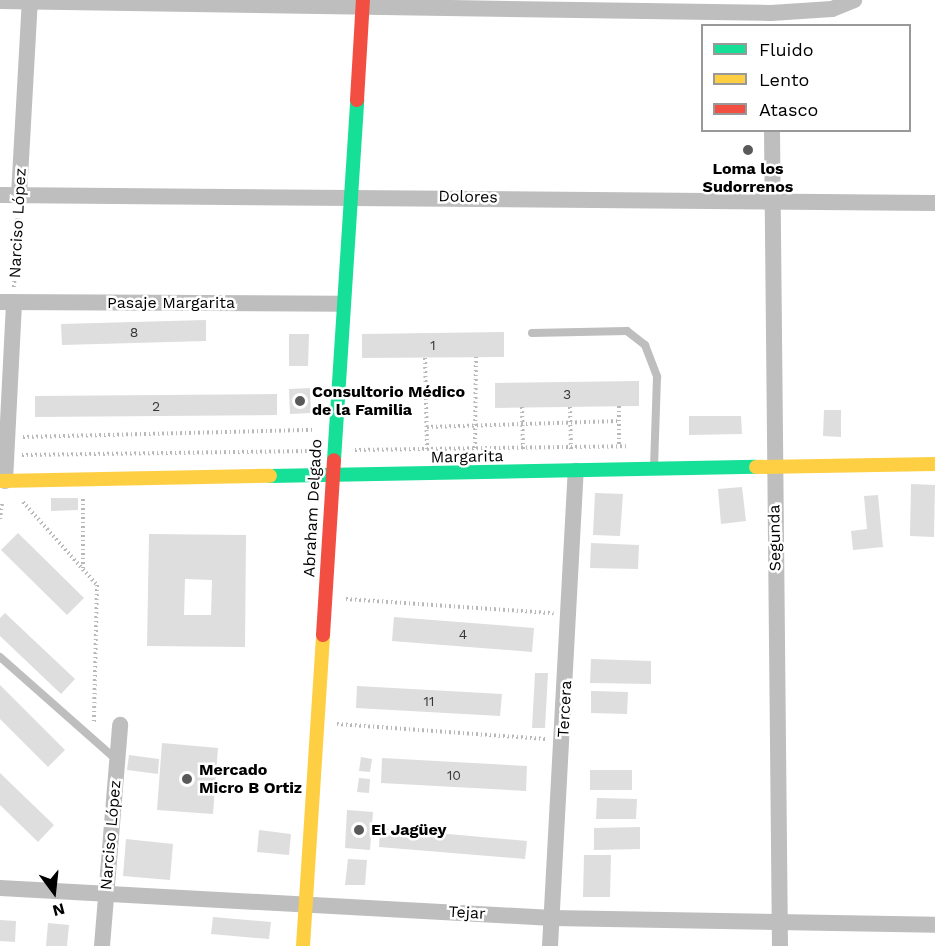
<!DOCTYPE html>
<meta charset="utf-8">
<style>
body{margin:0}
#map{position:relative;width:935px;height:946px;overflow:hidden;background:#fff;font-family:"Work Sans",sans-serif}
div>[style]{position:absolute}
.building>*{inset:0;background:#dedede}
.path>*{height:4px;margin-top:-2px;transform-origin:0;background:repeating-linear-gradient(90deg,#b9b9b9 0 1.5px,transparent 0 4.5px)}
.lane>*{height:8px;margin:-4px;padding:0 4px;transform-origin:4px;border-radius:4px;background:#bebebe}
.street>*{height:16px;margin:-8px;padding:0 8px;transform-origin:8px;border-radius:8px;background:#bebebe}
.fast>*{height:14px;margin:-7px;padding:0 7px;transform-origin:7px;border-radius:7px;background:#16e098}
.slow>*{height:14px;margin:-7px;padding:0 7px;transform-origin:7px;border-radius:7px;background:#ffcf43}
.jam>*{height:14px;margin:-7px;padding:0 7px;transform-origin:7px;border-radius:7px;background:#f24e42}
.dots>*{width:16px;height:16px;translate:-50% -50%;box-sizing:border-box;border:3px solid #fff;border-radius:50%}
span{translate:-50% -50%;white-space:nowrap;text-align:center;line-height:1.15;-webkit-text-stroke:5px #fff;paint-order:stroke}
.number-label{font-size:14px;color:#383838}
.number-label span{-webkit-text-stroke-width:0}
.poi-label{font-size:16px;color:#000;font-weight:700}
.left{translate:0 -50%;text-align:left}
.street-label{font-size:16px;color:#000}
.legend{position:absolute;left:701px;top:24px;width:210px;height:108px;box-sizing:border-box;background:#fff;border:2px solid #999;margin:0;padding:8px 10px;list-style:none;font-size:18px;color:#000}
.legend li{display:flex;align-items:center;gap:12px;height:30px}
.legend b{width:30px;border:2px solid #999}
.north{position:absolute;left:24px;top:862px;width:60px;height:60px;-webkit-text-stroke:4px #fff;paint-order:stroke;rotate:165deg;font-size:16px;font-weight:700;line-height:24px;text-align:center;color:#000}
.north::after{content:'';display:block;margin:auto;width:21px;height:27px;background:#000;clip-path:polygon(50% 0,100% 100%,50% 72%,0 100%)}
</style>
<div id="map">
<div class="building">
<i style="clip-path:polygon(206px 320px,206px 341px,62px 345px,61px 324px)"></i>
<i style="clip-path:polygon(504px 332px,504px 357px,362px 358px,362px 334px)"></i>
<i style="clip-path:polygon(289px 334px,309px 334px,308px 366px,289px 366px)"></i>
<i style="clip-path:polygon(639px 381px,639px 406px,495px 408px,495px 383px)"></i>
<i style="clip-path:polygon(310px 388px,311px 413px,290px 414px,289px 389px)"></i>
<i style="clip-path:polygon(277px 394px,277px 415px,35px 417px,35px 396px)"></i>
<i style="clip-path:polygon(824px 410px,841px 410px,841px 437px,823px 436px)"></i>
<i style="clip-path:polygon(689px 416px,741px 416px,742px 434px,689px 435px)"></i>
<i style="clip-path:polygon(911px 484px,935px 485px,934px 537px,910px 536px)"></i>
<i style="clip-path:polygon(742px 487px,746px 521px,721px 524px,718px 489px)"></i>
<i style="clip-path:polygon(595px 493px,623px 494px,620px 536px,593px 535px)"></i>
<i style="clip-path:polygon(878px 495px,883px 547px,853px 550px,851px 531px,867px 529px,864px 496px)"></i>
<i style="clip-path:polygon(51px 498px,78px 498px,78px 510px,51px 511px)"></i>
<i style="clip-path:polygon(18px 533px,84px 598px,67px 615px,1px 550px)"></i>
<i style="clip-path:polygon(evenodd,149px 534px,246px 535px,245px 647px,147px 646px,149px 534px,185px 579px,212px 580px,211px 615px,184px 615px,185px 579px)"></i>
<i style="clip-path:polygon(591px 543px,639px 545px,638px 569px,590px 568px)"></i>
<i style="clip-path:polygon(5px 613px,75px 679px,61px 694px,0 636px,0 618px)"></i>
<i style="clip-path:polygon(394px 617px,534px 628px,532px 652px,392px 641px)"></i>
<i style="clip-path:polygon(591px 659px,651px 661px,651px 684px,590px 683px)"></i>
<i style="clip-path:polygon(535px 673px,548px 673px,545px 728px,532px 728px)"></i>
<i style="clip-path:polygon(0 685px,65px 750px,48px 767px,0 719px)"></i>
<i style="clip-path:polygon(357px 686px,502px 694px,500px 716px,356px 708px)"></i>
<i style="clip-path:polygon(591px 691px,628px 692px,627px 714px,591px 713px)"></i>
<i style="clip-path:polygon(162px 743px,218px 748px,213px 814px,157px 810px)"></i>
<i style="clip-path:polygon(129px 755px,159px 759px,158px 774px,127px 770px)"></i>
<i style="clip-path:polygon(361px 757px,372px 759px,370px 772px,359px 771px)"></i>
<i style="clip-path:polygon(382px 758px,527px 766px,526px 791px,381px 783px)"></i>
<i style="clip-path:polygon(590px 770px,632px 770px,632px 790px,590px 790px)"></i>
<i style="clip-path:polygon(0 773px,54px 825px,38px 842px,0 805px)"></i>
<i style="clip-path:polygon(359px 778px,370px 779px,369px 793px,357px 792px)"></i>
<i style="clip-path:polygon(597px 798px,637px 799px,636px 819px,596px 819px)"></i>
<i style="clip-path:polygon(347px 810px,373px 812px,370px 850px,345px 848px)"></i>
<i style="clip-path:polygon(640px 827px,640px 849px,594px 850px,594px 828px)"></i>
<i style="clip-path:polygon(380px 828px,527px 841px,525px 859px,379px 847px)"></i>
<i style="clip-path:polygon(259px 830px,291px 834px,289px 855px,257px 852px)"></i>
<i style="clip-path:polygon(126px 839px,173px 844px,170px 880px,123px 876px)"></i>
<i style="clip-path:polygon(584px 855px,611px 855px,610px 897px,583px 897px)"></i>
<i style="clip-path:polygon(348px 859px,367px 860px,365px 885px,345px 885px)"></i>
<i style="clip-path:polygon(213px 917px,271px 922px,269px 939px,211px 934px)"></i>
<i style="clip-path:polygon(0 920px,16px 921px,15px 942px,0 941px)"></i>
<i style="clip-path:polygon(48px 923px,69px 925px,67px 946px,46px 946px)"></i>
</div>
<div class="path">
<i style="left:14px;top:287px;width:76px;rotate:-87deg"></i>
<i style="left:425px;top:358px;width:91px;rotate:88.7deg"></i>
<i style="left:619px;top:406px;width:41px;rotate:90deg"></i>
<i style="left:522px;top:407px;width:42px;rotate:88.6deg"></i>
<i style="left:570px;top:407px;width:42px;rotate:88.6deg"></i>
<i style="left:427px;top:427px;width:192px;rotate:-1.8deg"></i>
<i style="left:23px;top:437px;width:292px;rotate:-1.4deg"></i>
<i style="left:475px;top:448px;width:91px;rotate:-89.4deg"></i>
<i style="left:355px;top:450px;width:271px;rotate:-0.8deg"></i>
<i style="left:22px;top:455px;width:292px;rotate:-0.8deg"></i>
<i style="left:83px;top:499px;width:70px;rotate:90deg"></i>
<i style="left:23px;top:502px;width:111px;rotate:48.3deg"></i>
<i style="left:97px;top:585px;width:137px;rotate:91.3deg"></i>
<i style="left:0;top:519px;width:17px;rotate:-83deg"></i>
<i style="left:346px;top:599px;width:208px;rotate:3.9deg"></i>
<i style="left:337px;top:724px;width:209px;rotate:4.1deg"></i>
</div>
<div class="lane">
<i style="left:532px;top:333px;width:95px;rotate:-1.2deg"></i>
<i style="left:627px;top:331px;width:23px;rotate:38deg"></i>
<i style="left:645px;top:345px;width:34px;rotate:69deg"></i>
<i style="left:657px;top:377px;width:91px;rotate:91.9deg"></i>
<i style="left:0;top:657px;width:156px;rotate:41.4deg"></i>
</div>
<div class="street">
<i style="left:0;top:1px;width:771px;rotate:0.89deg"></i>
<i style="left:771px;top:13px;width:61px;rotate:-3.8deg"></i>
<i style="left:832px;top:9px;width:24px;rotate:-22deg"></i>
<i style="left:772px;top:130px;width:816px;rotate:89.44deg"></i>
<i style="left:0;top:195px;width:935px;rotate:0.49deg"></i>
<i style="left:19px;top:195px;width:195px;rotate:-86.8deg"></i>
<i style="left:0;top:302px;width:343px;rotate:0.3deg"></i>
<i style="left:5px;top:481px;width:179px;rotate:-87.1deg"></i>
<i style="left:0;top:888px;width:553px;rotate:3.11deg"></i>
<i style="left:552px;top:918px;width:383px;rotate:1deg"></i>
<i style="left:102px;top:946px;width:222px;rotate:-85.3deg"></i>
<i style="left:550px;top:946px;width:476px;rotate:-86.9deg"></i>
</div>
<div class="fast">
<i style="left:334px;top:460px;width:361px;rotate:-86.3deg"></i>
<i style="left:270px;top:476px;width:486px;rotate:-1.1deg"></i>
</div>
<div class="slow">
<i style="left:756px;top:467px;width:179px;rotate:-1deg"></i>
<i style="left:0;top:481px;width:270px;rotate:-1.1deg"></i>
<i style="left:303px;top:946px;width:312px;rotate:-86.3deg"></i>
</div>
<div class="jam">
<i style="left:357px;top:100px;width:100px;rotate:-86.6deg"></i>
<i style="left:323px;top:635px;width:175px;rotate:-86.4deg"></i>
</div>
<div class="dots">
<i style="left:748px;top:150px;background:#595959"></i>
<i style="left:300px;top:401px;background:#595959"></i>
<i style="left:187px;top:779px;background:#595959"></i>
<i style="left:359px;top:830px;background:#595959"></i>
</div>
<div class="number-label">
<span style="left:134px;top:332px">8</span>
<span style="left:433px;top:345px">1</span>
<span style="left:567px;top:394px">3</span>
<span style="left:156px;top:406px">2</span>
<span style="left:463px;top:634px">4</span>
<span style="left:429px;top:701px">11</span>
<span style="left:454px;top:775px">10</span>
</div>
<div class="poi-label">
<span style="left:748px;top:178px">Loma los<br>Sudorrenos</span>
<span class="left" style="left:312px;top:401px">Consultorio Médico<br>de la Familia</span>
<span class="left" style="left:199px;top:779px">Mercado<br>Micro B Ortiz</span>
<span class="left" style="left:371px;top:830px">El Jagüey</span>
</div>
<div class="street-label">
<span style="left:468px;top:197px;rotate:1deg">Dolores</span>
<span style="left:18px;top:223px;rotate:-87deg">Narciso López</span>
<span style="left:171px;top:303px">Pasaje Margarita</span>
<span style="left:467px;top:457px;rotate:-1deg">Margarita</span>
<span style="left:313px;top:508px;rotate:-87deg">Abraham Delgado</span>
<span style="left:775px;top:538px;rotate:-91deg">Segunda</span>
<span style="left:565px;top:709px;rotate:-87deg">Tercera</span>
<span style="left:111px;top:835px;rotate:-85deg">Narciso López</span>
<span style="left:467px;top:913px;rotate:3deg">Tejar</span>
</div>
<ul class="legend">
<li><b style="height:8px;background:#16e098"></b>Fluido</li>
<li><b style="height:8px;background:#ffcf43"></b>Lento</li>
<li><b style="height:8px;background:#f24e42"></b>Atasco</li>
</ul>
<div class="north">N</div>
</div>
